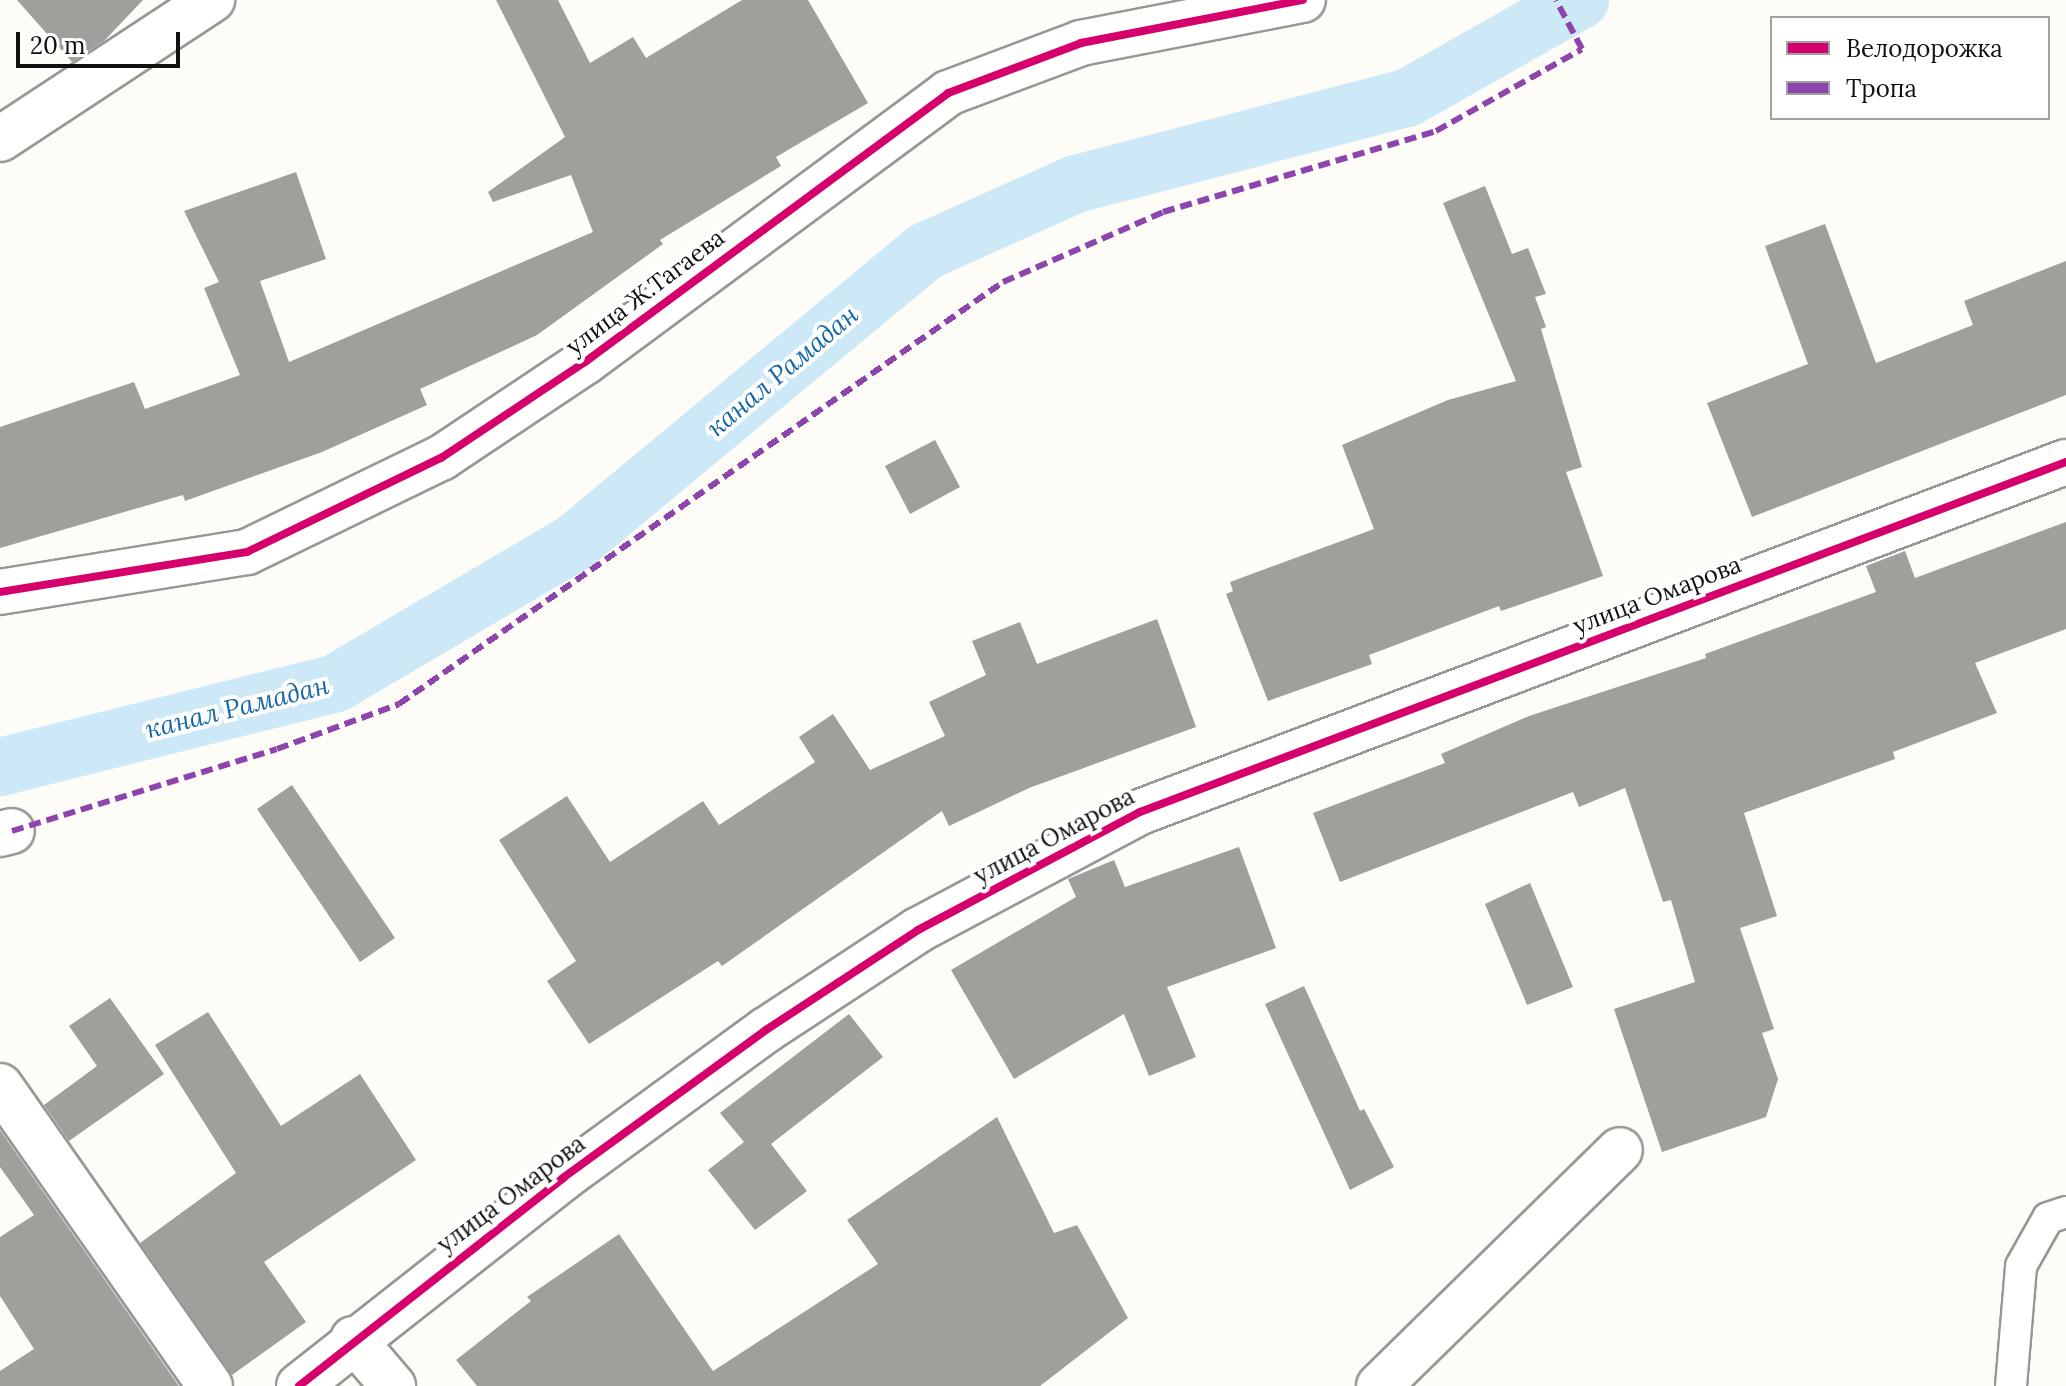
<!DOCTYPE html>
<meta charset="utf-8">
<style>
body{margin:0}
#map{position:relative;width:2066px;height:1386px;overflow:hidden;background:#fdfcf7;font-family:Lora,serif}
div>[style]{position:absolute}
.canal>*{height:58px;margin:-29px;padding:0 29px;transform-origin:29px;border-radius:29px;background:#cde8f7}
.building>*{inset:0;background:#a19f9c}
.roads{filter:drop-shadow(2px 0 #979795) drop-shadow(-2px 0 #979795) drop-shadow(0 2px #979795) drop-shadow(0 -2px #979795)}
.lane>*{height:30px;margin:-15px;padding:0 15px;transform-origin:15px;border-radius:15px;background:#fffffe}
.street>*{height:44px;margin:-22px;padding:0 22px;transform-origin:22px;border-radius:22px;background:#fffffe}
.quiet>*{height:6px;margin-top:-3px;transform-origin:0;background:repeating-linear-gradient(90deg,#8e44ad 0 12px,transparent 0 18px)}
.cycleway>*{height:8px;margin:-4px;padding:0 4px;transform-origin:4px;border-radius:4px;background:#d6006c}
span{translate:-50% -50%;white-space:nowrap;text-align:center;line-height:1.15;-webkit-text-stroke:8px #fff;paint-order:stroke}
.street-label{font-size:24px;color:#111}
.water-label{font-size:26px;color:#1768a6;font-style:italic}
.legend{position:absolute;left:1770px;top:16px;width:280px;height:104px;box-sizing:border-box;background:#fff;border:2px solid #a0a0a0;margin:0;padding:10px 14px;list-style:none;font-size:24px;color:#111}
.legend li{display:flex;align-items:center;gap:16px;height:40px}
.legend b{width:40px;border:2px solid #a0a0a0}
.scale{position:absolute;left:16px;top:32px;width:164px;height:36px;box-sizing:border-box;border:4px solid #111;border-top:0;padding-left:10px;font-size:24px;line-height:28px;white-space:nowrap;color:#111;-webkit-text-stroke:6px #fff;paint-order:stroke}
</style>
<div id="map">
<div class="canal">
<i style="left:0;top:767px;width:346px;rotate:-14deg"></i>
<i style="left:336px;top:683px;width:276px;rotate:-30.5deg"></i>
<i style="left:574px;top:543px;width:457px;rotate:-39.7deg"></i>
<i style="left:926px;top:251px;width:164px;rotate:-24.1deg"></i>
<i style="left:1076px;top:184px;width:342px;rotate:-14.6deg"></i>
<i style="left:1407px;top:98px;width:199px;rotate:-29.5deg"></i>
</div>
<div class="building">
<i style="clip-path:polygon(17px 0,143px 0,104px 41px,72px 62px)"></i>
<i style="clip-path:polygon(496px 0,558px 0,590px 63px,633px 37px,646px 58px,742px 0,808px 0,868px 103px,776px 157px,781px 166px,660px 240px,663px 244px,537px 335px,420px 389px,427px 405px,322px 452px,185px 501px,183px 495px,0 548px,0 427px,134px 382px,145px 409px,240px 375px,204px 288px,219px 282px,184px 211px,296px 172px,326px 259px,260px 281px,289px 362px,593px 232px,571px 175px,493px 202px,488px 192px,565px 137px)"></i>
<i style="clip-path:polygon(1485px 186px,1512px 254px,1528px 248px,1546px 294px,1535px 297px,1546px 327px,1541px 329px,1582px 467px,1566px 472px,1603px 576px,1501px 611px,1499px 606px,1369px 655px,1372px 664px,1268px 701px,1226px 594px,1233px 591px,1230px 582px,1374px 529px,1342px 445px,1448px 400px,1516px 381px,1443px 203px)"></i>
<i style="clip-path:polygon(1825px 224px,1876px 363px,1973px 325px,1964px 301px,2066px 261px,2066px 395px,1752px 517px,1707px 403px,1808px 364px,1765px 246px)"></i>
<i style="clip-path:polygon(935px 440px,960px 487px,910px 514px,885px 466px)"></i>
<i style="clip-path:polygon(2066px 522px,2066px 629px,1975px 663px,1997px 713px,1893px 752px,1895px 759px,1744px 813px,1777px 916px,1740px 928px,1774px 1029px,1762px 1033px,1778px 1079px,1766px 1117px,1662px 1152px,1614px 1009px,1695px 982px,1671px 900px,1663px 902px,1625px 788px,1579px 807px,1573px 792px,1340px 882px,1313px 813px,1445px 763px,1441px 754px,1529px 716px,1706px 658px,1705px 654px,1876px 592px,1866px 566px,1905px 551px,1915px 578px)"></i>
<i style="clip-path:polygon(1157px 619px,1196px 727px,1029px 788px,949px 826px,942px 811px,722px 966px,718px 961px,589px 1044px,547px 981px,576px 961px,499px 840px,567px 796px,610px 862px,703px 801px,719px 825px,815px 762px,799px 737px,833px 714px,870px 770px,945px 736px,929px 702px,986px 675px,972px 641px,1020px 622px,1037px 664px)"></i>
<i style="clip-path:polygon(292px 785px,395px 938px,360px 962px,257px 809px)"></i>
<i style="clip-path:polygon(1239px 847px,1276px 948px,1167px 987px,1196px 1057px,1149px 1076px,1124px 1014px,1014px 1079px,951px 970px,1076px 897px,1068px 879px,1114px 860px,1125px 887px)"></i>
<i style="clip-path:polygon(1530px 883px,1573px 987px,1527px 1005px,1485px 904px)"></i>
<i style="clip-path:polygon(1304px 986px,1360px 1111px,1364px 1109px,1394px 1167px,1350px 1190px,1265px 1004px)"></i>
<i style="clip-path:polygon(110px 998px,164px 1074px,69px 1141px,44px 1105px,97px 1066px,69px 1026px)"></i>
<i style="clip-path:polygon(208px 1012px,281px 1126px,360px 1074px,416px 1160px,264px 1262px,306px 1322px,232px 1375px,140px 1243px,236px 1173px,155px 1045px)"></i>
<i style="clip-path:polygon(849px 1014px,883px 1057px,771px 1144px,807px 1191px,755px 1230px,708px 1170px,744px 1142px,720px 1113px)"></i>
<i style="clip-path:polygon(997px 1117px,1054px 1233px,1077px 1225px,1128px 1318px,1040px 1386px,477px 1386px,456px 1360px,531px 1301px,527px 1297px,619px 1234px,713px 1371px,878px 1264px,847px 1220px)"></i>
<i style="clip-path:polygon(0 1130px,179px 1386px,0 1386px,0 1371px,34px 1349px,0 1296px,0 1237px,34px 1215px,0 1167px)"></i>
</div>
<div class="roads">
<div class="lane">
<i style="left:2011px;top:1386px;width:120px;rotate:-85.2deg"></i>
<i style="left:2021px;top:1266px;width:55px;rotate:-60.6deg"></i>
<i style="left:2048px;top:1218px;width:19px;rotate:-18deg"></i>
</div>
<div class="street">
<i style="left:0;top:139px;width:254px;rotate:-33.3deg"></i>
<i style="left:0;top:592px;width:250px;rotate:-9.2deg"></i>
<i style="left:247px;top:552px;width:216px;rotate:-25.9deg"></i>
<i style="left:441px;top:458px;width:173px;rotate:-33.7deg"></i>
<i style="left:585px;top:362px;width:452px;rotate:-36.5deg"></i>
<i style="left:948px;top:93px;width:142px;rotate:-20.6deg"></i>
<i style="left:1081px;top:43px;width:226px;rotate:-11deg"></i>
<i style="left:0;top:834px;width:12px;rotate:-14deg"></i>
<i style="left:0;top:1086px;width:366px;rotate:55deg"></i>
<i style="left:353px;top:1339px;width:62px;rotate:49.6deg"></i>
<i style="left:299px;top:1386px;width:336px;rotate:-38.2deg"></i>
<i style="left:563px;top:1178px;width:251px;rotate:-36.1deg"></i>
<i style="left:766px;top:1030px;width:182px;rotate:-33.3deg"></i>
<i style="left:918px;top:930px;width:251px;rotate:-28deg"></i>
<i style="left:1140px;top:812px;width:990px;rotate:-20.71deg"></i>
<i style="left:1379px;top:1386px;width:337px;rotate:-44.4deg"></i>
</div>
</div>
<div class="quiet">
<i style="left:12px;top:831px;width:277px;rotate:-17.2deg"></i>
<i style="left:277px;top:749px;width:130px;rotate:-20.2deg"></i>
<i style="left:399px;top:704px;width:737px;rotate:-34.94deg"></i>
<i style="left:1003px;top:282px;width:175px;rotate:-23.6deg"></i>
<i style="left:1163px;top:212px;width:285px;rotate:-16.5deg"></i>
<i style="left:1436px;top:131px;width:167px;rotate:-29.3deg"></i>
<i style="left:1582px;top:49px;width:55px;rotate:-118deg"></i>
</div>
<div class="cycleway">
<i style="left:0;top:592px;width:250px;rotate:-9.2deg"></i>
<i style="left:247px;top:552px;width:216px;rotate:-25.9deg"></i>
<i style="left:441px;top:458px;width:173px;rotate:-33.7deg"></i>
<i style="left:585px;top:362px;width:452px;rotate:-36.5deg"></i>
<i style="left:948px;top:93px;width:142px;rotate:-20.6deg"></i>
<i style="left:1081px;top:43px;width:226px;rotate:-11deg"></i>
<i style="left:299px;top:1386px;width:336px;rotate:-38.2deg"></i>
<i style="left:563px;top:1178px;width:251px;rotate:-36.1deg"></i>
<i style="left:766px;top:1030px;width:182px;rotate:-33.3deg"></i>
<i style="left:918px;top:930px;width:251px;rotate:-28deg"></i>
<i style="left:1140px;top:812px;width:990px;rotate:-20.71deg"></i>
</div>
<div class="street-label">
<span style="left:645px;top:292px;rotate:-37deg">улица Ж.Тагаева</span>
<span style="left:1657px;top:595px;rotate:-21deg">улица Омарова</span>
<span style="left:1054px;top:836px;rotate:-28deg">улица Омарова</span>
<span style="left:511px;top:1194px;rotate:-37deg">улица Омарова</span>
</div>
<div class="water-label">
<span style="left:782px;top:371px;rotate:-40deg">канал Рамадан</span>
<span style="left:237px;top:707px;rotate:-14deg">канал Рамадан</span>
</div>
<ul class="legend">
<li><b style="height:10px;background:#d6006c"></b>Велодорожка</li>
<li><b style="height:10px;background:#8e44ad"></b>Тропа</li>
</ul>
<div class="scale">20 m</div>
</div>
